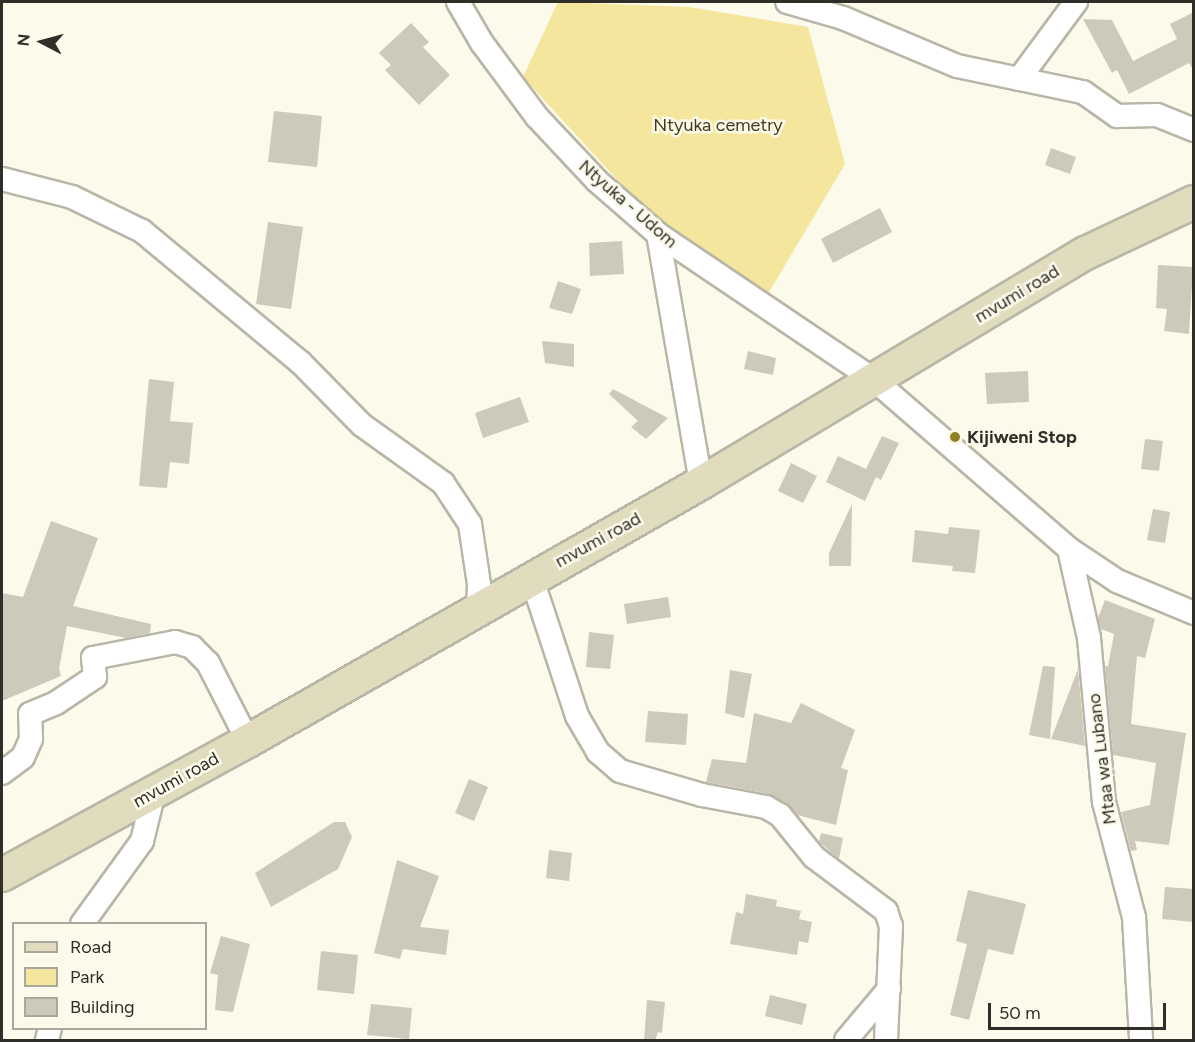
<!DOCTYPE html>
<style>
body{margin:0}
#map{position:relative;width:1195px;height:1042px;overflow:hidden;background:#fcfaea;font-family:Figtree,sans-serif}
div>[style]{position:absolute}
.green>*{inset:0;background:#f4e69d}
.building>*{inset:0;background:#cdcabb}
.roads{filter:drop-shadow(2px 0 #b8b6a7) drop-shadow(-2px 0 #b8b6a7) drop-shadow(0 2px #b8b6a7) drop-shadow(0 -2px #b8b6a7)}
.street>*{height:22px;margin:-11px;padding:0 11px;transform-origin:11px;border-radius:11px;background:#fff}
.secondary>*{height:32px;margin:-16px;padding:0 16px;transform-origin:16px;border-radius:16px;background:#e1dcbd}
.dots>*{width:16px;height:16px;translate:-50% -50%;box-sizing:border-box;border:3px solid #fcfaea;border-radius:50%}
span{translate:-50% -50%;white-space:nowrap;text-align:center;line-height:1.15;-webkit-text-stroke:5px #fcfaea;paint-order:stroke}
.park-label{font-size:18px;color:#433c1a}
.street-label{font-size:18px;color:#2f2e28}
.poi-label{font-size:18px;color:#2f2e28;font-weight:700}
.left{translate:0 -50%;text-align:left}
.frame{position:absolute;inset:0;border:3px solid #2f2e28;pointer-events:none}
.legend{position:absolute;left:12px;top:922px;width:195px;height:108px;box-sizing:border-box;background:#fcfaea;border:2px solid #aaa89c;margin:0;padding:8px 10px;list-style:none;font-size:18px;color:#2f2e28}
.legend li{display:flex;align-items:center;gap:12px;height:30px}
.legend b{width:30px;border:2px solid #aaa89c}
.north{position:absolute;left:12px;top:12px;width:60px;height:60px;-webkit-text-stroke:4px #fcfaea;paint-order:stroke;rotate:276deg;font-size:16px;font-weight:700;line-height:24px;text-align:center;color:#2f2e28}
.north::after{content:'';display:block;margin:auto;width:21px;height:27px;background:#2f2e28;clip-path:polygon(50% 0,100% 100%,50% 72%,0 100%)}
.scale{position:absolute;left:988px;top:1003px;width:178px;height:27px;box-sizing:border-box;border:3px solid #2f2e28;border-top:0;padding-left:8px;font-size:18px;line-height:21px;white-space:nowrap;color:#2f2e28;-webkit-text-stroke:4px #fcfaea;paint-order:stroke}
</style>
<div id="map">
<div class="green">
<i style="clip-path:polygon(558px 2px,690px 7px,808px 27px,845px 164px,768px 294px,663px 230px,523px 77px)"></i>
</div>
<div class="building">
<i style="clip-path:polygon(1194px 12px,1194px 71px,1189px 63px,1129px 94px,1117px 70px,1112px 73px,1083px 19px,1112px 20px,1133px 61px,1177px 39px,1170px 24px)"></i>
<i style="clip-path:polygon(411px 23px,429px 42px,423px 47px,450px 75px,419px 105px,385px 70px,391px 65px,379px 53px)"></i>
<i style="clip-path:polygon(274px 111px,322px 116px,317px 167px,268px 162px)"></i>
<i style="clip-path:polygon(1051px 148px,1076px 157px,1070px 174px,1045px 165px)"></i>
<i style="clip-path:polygon(880px 208px,892px 232px,833px 263px,821px 239px)"></i>
<i style="clip-path:polygon(268px 222px,303px 227px,291px 309px,256px 304px)"></i>
<i style="clip-path:polygon(622px 241px,624px 274px,590px 276px,589px 243px)"></i>
<i style="clip-path:polygon(1158px 265px,1193px 267px,1189px 334px,1164px 331px,1167px 309px,1156px 308px)"></i>
<i style="clip-path:polygon(558px 281px,581px 289px,572px 314px,549px 308px)"></i>
<i style="clip-path:polygon(542px 341px,574px 344px,574px 367px,545px 363px)"></i>
<i style="clip-path:polygon(748px 351px,776px 358px,773px 375px,744px 369px)"></i>
<i style="clip-path:polygon(1028px 371px,1029px 402px,987px 404px,985px 373px)"></i>
<i style="clip-path:polygon(149px 379px,174px 382px,170px 421px,193px 423px,189px 464px,170px 462px,167px 488px,139px 486px)"></i>
<i style="clip-path:polygon(613px 389px,668px 418px,646px 439px,631px 427px,638px 421px,609px 394px)"></i>
<i style="clip-path:polygon(520px 397px,529px 422px,483px 438px,475px 413px)"></i>
<i style="clip-path:polygon(882px 436px,899px 443px,881px 480px,876px 477px,865px 501px,826px 482px,838px 456px,866px 469px)"></i>
<i style="clip-path:polygon(1145px 439px,1163px 441px,1159px 471px,1141px 469px)"></i>
<i style="clip-path:polygon(791px 463px,817px 476px,803px 503px,778px 491px)"></i>
<i style="clip-path:polygon(852px 504px,851px 566px,829px 566px,829px 553px)"></i>
<i style="clip-path:polygon(1153px 509px,1170px 512px,1165px 543px,1147px 540px)"></i>
<i style="clip-path:polygon(51px 521px,98px 538px,73px 606px,151px 624px,150px 633px,126px 638px,67px 626px,59px 669px,61px 676px,2px 701px,2px 593px,23px 597px)"></i>
<i style="clip-path:polygon(949px 527px,980px 530px,975px 573px,952px 571px,953px 566px,912px 562px,915px 530px,948px 534px)"></i>
<i style="clip-path:polygon(668px 597px,671px 617px,627px 624px,624px 604px)"></i>
<i style="clip-path:polygon(1105px 600px,1155px 619px,1145px 658px,1137px 656px,1131px 724px,1186px 733px,1169px 845px,1135px 841px,1137px 850px,1131px 851px,1121px 812px,1150px 805px,1156px 763px,1113px 755px,1105px 666px,1108px 666px,1114px 634px,1101px 629px,1098px 618px)"></i>
<i style="clip-path:polygon(589px 632px,614px 635px,610px 669px,586px 667px)"></i>
<i style="clip-path:polygon(1043px 666px,1055px 667px,1050px 739px,1029px 735px)"></i>
<i style="clip-path:polygon(1078px 669px,1085px 746px,1051px 739px)"></i>
<i style="clip-path:polygon(730px 670px,752px 674px,744px 718px,725px 713px)"></i>
<i style="clip-path:polygon(801px 703px,855px 730px,841px 768px,848px 770px,836px 825px,797px 815px,787px 804px,769px 794px,706px 782px,712px 759px,746px 763px,754px 713px,791px 723px)"></i>
<i style="clip-path:polygon(648px 711px,688px 714px,686px 745px,645px 742px)"></i>
<i style="clip-path:polygon(469px 779px,488px 787px,474px 821px,455px 813px)"></i>
<i style="clip-path:polygon(334px 822px,345px 822px,352px 837px,338px 869px,271px 907px,255px 873px)"></i>
<i style="clip-path:polygon(821px 833px,843px 838px,839px 859px,819px 842px)"></i>
<i style="clip-path:polygon(549px 850px,572px 853px,569px 881px,546px 878px)"></i>
<i style="clip-path:polygon(397px 860px,439px 876px,420px 927px,449px 930px,446px 955px,403px 949px,400px 959px,374px 953px)"></i>
<i style="clip-path:polygon(1165px 887px,1194px 889px,1194px 922px,1162px 919px)"></i>
<i style="clip-path:polygon(968px 890px,1026px 904px,1013px 955px,988px 949px,969px 1020px,950px 1015px,967px 944px,956px 941px)"></i>
<i style="clip-path:polygon(746px 894px,777px 900px,776px 906px,801px 911px,799px 919px,812px 922px,808px 943px,799px 941px,797px 955px,730px 944px,736px 912px,743px 914px)"></i>
<i style="clip-path:polygon(221px 936px,250px 944px,233px 1012px,215px 1010px,218px 975px,210px 973px)"></i>
<i style="clip-path:polygon(321px 951px,358px 955px,354px 994px,317px 990px)"></i>
<i style="clip-path:polygon(770px 995px,807px 1004px,802px 1025px,765px 1016px)"></i>
<i style="clip-path:polygon(647px 1000px,665px 1002px,662px 1033px,658px 1032px,655px 1041px,644px 1041px)"></i>
<i style="clip-path:polygon(371px 1004px,412px 1008px,409px 1039px,367px 1035px)"></i>
</div>
<div class="roads">
<div class="street">
<i style="left:458px;top:2px;width:48px;rotate:59.7deg"></i>
<i style="left:482px;top:43px;width:92px;rotate:53.4deg"></i>
<i style="left:537px;top:117px;width:88px;rotate:46.8deg"></i>
<i style="left:597px;top:181px;width:81px;rotate:41deg"></i>
<i style="left:658px;top:234px;width:259px;rotate:34deg"></i>
<i style="left:873px;top:379px;width:259px;rotate:40.9deg"></i>
<i style="left:1069px;top:549px;width:58px;rotate:33.7deg"></i>
<i style="left:1117px;top:581px;width:83px;rotate:22.6deg"></i>
<i style="left:787px;top:2px;width:58px;rotate:15.9deg"></i>
<i style="left:843px;top:18px;width:124px;rotate:22.8deg"></i>
<i style="left:957px;top:66px;width:129px;rotate:11.7deg"></i>
<i style="left:1083px;top:92px;width:42px;rotate:35.2deg"></i>
<i style="left:1117px;top:116px;width:40px;rotate:-1.4deg"></i>
<i style="left:1157px;top:115px;width:40px;rotate:22deg"></i>
<i style="left:1019px;top:79px;width:96px;rotate:-53.5deg"></i>
<i style="left:2px;top:179px;width:72px;rotate:14.4deg"></i>
<i style="left:72px;top:197px;width:78px;rotate:25.9deg"></i>
<i style="left:142px;top:231px;width:205px;rotate:39.7deg"></i>
<i style="left:300px;top:362px;width:88px;rotate:45.5deg"></i>
<i style="left:362px;top:425px;width:100px;rotate:35.6deg"></i>
<i style="left:443px;top:483px;width:49px;rotate:56.6deg"></i>
<i style="left:470px;top:524px;width:61px;rotate:81.5deg"></i>
<i style="left:479px;top:584px;width:27px;rotate:92deg"></i>
<i style="left:658px;top:234px;width:253px;rotate:80.2deg"></i>
<i style="left:1069px;top:549px;width:91px;rotate:77.3deg"></i>
<i style="left:1089px;top:638px;width:165px;rotate:84.8deg"></i>
<i style="left:1104px;top:802px;width:119px;rotate:75.4deg"></i>
<i style="left:1134px;top:917px;width:123px;rotate:86.7deg"></i>
<i style="left:532px;top:579px;width:144px;rotate:71.8deg"></i>
<i style="left:577px;top:716px;width:42px;rotate:59.7deg"></i>
<i style="left:598px;top:752px;width:29px;rotate:41deg"></i>
<i style="left:620px;top:771px;width:85px;rotate:16.3deg"></i>
<i style="left:702px;top:795px;width:65px;rotate:10.6deg"></i>
<i style="left:766px;top:807px;width:16px;rotate:30deg"></i>
<i style="left:780px;top:815px;width:54px;rotate:51deg"></i>
<i style="left:814px;top:857px;width:90px;rotate:36.9deg"></i>
<i style="left:886px;top:911px;width:16px;rotate:72deg"></i>
<i style="left:891px;top:926px;width:114px;rotate:92.5deg"></i>
<i style="left:2px;top:773px;width:26px;rotate:-37deg"></i>
<i style="left:23px;top:757px;width:20px;rotate:-66deg"></i>
<i style="left:31px;top:739px;width:25px;rotate:-92deg"></i>
<i style="left:30px;top:714px;width:28px;rotate:-23deg"></i>
<i style="left:56px;top:703px;width:47px;rotate:-33.7deg"></i>
<i style="left:95px;top:677px;width:19px;rotate:-96deg"></i>
<i style="left:93px;top:658px;width:84px;rotate:-11deg"></i>
<i style="left:175px;top:642px;width:18px;rotate:16deg"></i>
<i style="left:192px;top:647px;width:23px;rotate:45deg"></i>
<i style="left:208px;top:663px;width:88px;rotate:62.9deg"></i>
<i style="left:82px;top:924px;width:102px;rotate:-54.1deg"></i>
<i style="left:142px;top:841px;width:50px;rotate:-76.2deg"></i>
<i style="left:47px;top:1040px;width:12px;rotate:-76deg"></i>
<i style="left:846px;top:1040px;width:67px;rotate:-49.9deg"></i>
</div>
<div class="secondary">
<i style="left:2px;top:875px;width:280px;rotate:-28.6deg"></i>
<i style="left:248px;top:741px;width:521px;rotate:-29.66deg"></i>
<i style="left:701px;top:483px;width:448px;rotate:-30.9deg"></i>
<i style="left:1086px;top:253px;width:119px;rotate:-25.3deg"></i>
</div>
</div>
<div class="dots">
<i style="left:955px;top:437px;background:#907f26"></i>
</div>
<div class="park-label">
<span style="left:718px;top:125px">Ntyuka cemetry</span>
</div>
<div class="street-label">
<span style="left:628px;top:204px;rotate:41deg">Ntyuka - Udom</span>
<span style="left:1017px;top:294px;rotate:-31deg">mvumi road</span>
<span style="left:598px;top:540px;rotate:-29deg">mvumi road</span>
<span style="left:1102px;top:759px;rotate:-97deg">Mtaa wa Lubano</span>
<span style="left:176px;top:780px;rotate:-29deg">mvumi road</span>
</div>
<div class="poi-label">
<span class="left" style="left:967px;top:437px">Kijiweni Stop</span>
</div>
<div class="frame"></div>
<ul class="legend">
<li><b style="height:8px;background:#e1dcbd"></b>Road</li>
<li><b style="height:16px;background:#f4e69d"></b>Park</li>
<li><b style="height:16px;background:#cdcabb"></b>Building</li>
</ul>
<div class="north">N</div>
<div class="scale">50 m</div>
</div>
